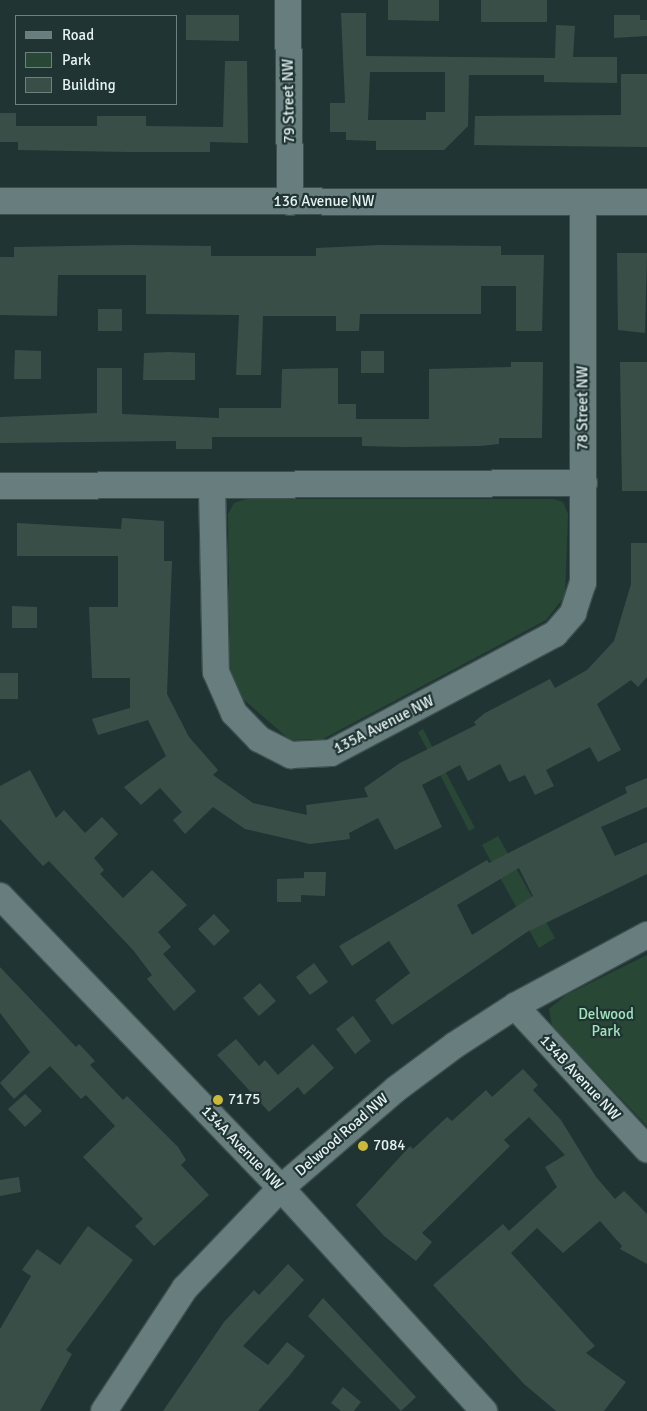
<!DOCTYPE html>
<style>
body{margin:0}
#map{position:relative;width:647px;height:1411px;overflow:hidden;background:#203434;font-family:Signika,sans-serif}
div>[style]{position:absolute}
.green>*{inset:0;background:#294735}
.building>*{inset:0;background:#3a4e48}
.roads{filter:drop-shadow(1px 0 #3d4f4f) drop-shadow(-1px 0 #3d4f4f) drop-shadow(0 1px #3d4f4f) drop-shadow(0 -1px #3d4f4f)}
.minor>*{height:26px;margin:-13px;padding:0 13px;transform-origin:13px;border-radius:13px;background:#687e7e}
.dots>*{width:14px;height:14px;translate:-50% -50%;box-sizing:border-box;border:2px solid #203434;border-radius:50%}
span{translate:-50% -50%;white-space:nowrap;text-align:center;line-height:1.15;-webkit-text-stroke:4.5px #203434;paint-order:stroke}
.street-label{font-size:15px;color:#e6f2f2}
.park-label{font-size:15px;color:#a1e4bb}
.poi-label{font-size:15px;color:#e6f2f2}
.left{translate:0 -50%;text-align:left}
.legend{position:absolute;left:15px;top:15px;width:162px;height:90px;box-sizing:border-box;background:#203434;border:1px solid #6f8080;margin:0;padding:6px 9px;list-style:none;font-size:15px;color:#e6f2f2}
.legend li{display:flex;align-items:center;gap:10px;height:25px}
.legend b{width:25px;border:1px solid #6f8080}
</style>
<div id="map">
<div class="green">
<i style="clip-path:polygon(246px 499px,553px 499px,563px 502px,568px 514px,565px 596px,546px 620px,323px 739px,290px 740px,241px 697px,230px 676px,228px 514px,234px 503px)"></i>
<i style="clip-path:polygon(423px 729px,475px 828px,469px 831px,418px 732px)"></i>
<i style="clip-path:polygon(498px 836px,555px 938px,539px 948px,482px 845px)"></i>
<i style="clip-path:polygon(647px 955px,647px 1126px,552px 1026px,549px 1009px,566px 995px)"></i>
</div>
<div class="building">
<i style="clip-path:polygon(388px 0,439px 0,439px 21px,388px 20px)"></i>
<i style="clip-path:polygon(481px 0,547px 0,547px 22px,481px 22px)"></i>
<i style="clip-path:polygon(evenodd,341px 13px,366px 13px,366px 56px,555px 58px,556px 25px,575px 26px,573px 57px,617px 57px,617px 83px,544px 82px,544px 75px,469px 75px,468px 126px,444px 150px,376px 150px,376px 141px,346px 140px,346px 132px,330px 132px,330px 103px,345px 103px,341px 13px,370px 72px,445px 72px,445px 112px,426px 112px,426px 120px,368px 120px,370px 72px)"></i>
<i style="clip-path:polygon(186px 15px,239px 15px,239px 41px,186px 40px)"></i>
<i style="clip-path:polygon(614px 15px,640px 15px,640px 20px,647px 20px,647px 36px,614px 38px)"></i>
<i style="clip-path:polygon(225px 61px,247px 61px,248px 143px,210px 142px,210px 152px,127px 152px,18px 150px,18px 142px,0 142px,0 113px,16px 113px,16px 126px,97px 126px,97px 116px,146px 116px,146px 126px,223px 127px)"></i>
<i style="clip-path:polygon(621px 74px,647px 74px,647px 147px,474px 145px,475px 116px,621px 115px)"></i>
<i style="clip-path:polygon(128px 245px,211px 246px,211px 256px,316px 256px,316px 248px,380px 245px,501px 246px,501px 255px,544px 255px,542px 331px,516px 331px,516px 286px,481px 286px,481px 314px,360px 314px,359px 331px,336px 331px,336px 316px,263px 316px,261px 375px,236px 375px,239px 315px,146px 314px,146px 275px,58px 275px,57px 316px,0 315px,0 257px,14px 257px,14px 247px)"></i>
<i style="clip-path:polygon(617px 253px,647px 253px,645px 333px,618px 330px)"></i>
<i style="clip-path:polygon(98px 309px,122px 309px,122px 331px,98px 331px)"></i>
<i style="clip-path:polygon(15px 350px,41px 351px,41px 379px,14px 379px)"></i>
<i style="clip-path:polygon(361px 351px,384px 351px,384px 373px,361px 373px)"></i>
<i style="clip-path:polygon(169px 352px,195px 353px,195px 380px,143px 380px,144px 353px)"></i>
<i style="clip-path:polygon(511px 362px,543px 362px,542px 438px,499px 438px,499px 444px,480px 446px,405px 447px,362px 446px,362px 437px,212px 437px,212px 449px,176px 449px,176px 441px,0 443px,0 417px,97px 413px,97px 368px,122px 368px,122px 414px,219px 418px,219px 408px,281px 408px,282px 369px,338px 368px,338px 404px,356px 404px,356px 419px,429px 419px,429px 369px,511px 367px)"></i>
<i style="clip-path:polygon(620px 362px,647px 362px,647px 491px,622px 491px)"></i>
<i style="clip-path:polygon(122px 518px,164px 521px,164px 561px,172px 561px,167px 694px,189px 737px,218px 770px,213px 775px,253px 803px,307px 815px,306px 805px,368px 797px,364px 788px,400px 763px,476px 725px,474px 722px,485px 713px,550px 679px,555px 688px,587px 670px,614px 641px,631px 584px,631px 543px,647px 543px,647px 677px,638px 687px,631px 680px,597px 704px,621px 750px,598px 762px,590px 747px,546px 770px,554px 786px,535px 795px,525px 775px,509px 782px,500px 764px,468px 781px,460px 765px,422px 785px,442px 827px,395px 850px,378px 818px,349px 833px,350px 839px,310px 844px,245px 829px,213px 807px,185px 834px,173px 820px,182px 812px,160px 788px,141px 805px,124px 787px,166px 756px,148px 720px,98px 735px,92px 719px,130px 708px,130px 678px,92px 678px,89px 607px,118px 607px,118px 556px,17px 556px,17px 523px,121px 529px)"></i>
<i style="clip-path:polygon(12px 606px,37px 607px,37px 628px,12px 628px)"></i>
<i style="clip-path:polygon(0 673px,18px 673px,18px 699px,0 699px)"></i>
<i style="clip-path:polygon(30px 770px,56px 818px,64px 810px,85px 833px,102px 817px,118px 834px,94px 858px,104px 870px,100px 874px,123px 898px,152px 870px,187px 905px,158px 932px,171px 947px,163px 954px,196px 991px,174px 1011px,147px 979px,152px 975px,133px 950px,49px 861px,43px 866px,0 819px,0 786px)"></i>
<i style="clip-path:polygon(evenodd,647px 778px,647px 807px,601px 827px,615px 856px,647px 842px,647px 874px,527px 932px,392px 1025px,375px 1000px,410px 973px,389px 941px,352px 966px,339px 946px,487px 860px,489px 863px,627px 793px,625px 787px,647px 778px,519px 868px,533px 896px,472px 935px,457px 905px,519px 868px)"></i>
<i style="clip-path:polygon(304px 872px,326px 872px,325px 896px,301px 895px,301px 902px,277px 902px,277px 879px,304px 878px)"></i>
<i style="clip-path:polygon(214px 914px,230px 931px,214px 946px,198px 929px)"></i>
<i style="clip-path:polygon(314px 963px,328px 982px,310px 995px,296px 977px)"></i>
<i style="clip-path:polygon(0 967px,76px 1047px,79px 1044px,95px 1061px,90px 1065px,123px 1100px,127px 1096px,178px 1147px,186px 1160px,181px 1165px,209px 1195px,154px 1246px,135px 1226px,143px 1219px,83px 1157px,115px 1126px,86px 1095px,81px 1099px,50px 1066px,14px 1099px,0 1083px,30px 1052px,0 1013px)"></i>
<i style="clip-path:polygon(260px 983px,276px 1001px,259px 1016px,243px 998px)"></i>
<i style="clip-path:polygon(353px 1016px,371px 1041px,355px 1054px,336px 1029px)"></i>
<i style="clip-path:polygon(236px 1039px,259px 1066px,265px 1060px,278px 1075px,313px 1044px,334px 1068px,304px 1095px,298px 1087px,269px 1112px,217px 1055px)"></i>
<i style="clip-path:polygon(523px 1069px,538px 1085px,533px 1090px,561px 1120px,596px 1177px,615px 1199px,624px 1191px,647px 1214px,647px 1264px,620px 1249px,622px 1246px,600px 1221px,563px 1253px,537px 1228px,511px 1253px,595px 1346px,586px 1353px,626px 1382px,604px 1411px,556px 1411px,524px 1384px,433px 1285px,503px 1224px,509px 1231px,557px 1187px,545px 1167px,565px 1155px,529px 1117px,504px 1140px,510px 1146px,422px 1233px,432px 1242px,416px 1261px,384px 1236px,356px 1205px,410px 1146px,413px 1149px,447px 1117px,452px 1121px,486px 1090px,492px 1097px)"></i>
<i style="clip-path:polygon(25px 1094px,42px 1111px,25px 1127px,8px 1109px)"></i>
<i style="clip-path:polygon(19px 1177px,21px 1192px,0 1196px,0 1180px)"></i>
<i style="clip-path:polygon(88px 1226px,133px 1260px,66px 1350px,72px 1354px,40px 1411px,0 1411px,0 1329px,31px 1276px,22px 1270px,37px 1249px,60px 1265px)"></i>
<i style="clip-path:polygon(288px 1264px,304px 1280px,243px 1346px,268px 1365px,287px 1342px,305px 1356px,289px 1376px,258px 1411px,163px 1411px,224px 1322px,254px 1290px,259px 1295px)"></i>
<i style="clip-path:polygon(323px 1298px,416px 1397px,401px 1411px,308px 1316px)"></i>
<i style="clip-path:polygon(343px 1387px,361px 1402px,354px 1411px,341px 1411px,331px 1403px)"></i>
</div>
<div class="roads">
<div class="minor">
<i style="left:288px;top:0;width:202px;rotate:89.4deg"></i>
<i style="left:0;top:201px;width:647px;rotate:0.09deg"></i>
<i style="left:0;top:486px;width:584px;rotate:-0.29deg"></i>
<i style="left:212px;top:486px;width:186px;rotate:88.8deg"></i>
<i style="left:216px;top:672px;width:45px;rotate:66.3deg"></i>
<i style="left:234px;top:713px;width:36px;rotate:46deg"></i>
<i style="left:259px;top:739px;width:36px;rotate:27deg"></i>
<i style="left:291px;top:755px;width:40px;rotate:-2.9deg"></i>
<i style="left:331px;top:753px;width:254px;rotate:-28deg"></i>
<i style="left:555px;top:634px;width:28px;rotate:-49deg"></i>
<i style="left:573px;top:613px;width:32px;rotate:-72deg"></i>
<i style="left:583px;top:583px;width:381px;rotate:-90deg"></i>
<i style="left:0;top:896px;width:405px;rotate:46.1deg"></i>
<i style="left:281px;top:1188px;width:302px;rotate:47.7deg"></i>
<i style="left:515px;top:1006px;width:195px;rotate:47.3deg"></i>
<i style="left:104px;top:1411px;width:147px;rotate:-56.6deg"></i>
<i style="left:185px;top:1288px;width:139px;rotate:-46.2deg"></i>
<i style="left:281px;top:1188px;width:152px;rotate:-40.7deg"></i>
<i style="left:396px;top:1089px;width:74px;rotate:-36.7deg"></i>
<i style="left:455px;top:1045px;width:72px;rotate:-33deg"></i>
<i style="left:515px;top:1006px;width:150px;rotate:-28.3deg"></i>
</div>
</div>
<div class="dots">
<i style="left:218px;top:1100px;background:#ccb938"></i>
<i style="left:363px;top:1146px;background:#ccb938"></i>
</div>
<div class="street-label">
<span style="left:289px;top:101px;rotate:-91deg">79 Street NW</span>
<span style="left:324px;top:202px">136 Avenue NW</span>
<span style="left:583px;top:408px;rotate:-90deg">78 Street NW</span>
<span style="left:384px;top:725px;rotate:-27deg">135A Avenue NW</span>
<span style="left:580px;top:1078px;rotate:47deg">134B Avenue NW</span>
<span style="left:342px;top:1135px;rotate:-41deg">Delwood Road NW</span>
<span style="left:242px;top:1148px;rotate:46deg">134A Avenue NW</span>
</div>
<div class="park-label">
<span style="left:606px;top:1023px">Delwood<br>Park</span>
</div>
<div class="poi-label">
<span class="left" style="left:228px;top:1100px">7175</span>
<span class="left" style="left:373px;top:1146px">7084</span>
</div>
<ul class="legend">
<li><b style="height:6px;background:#687e7e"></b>Road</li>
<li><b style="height:14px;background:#294735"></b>Park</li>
<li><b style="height:14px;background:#3a4e48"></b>Building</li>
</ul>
</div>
